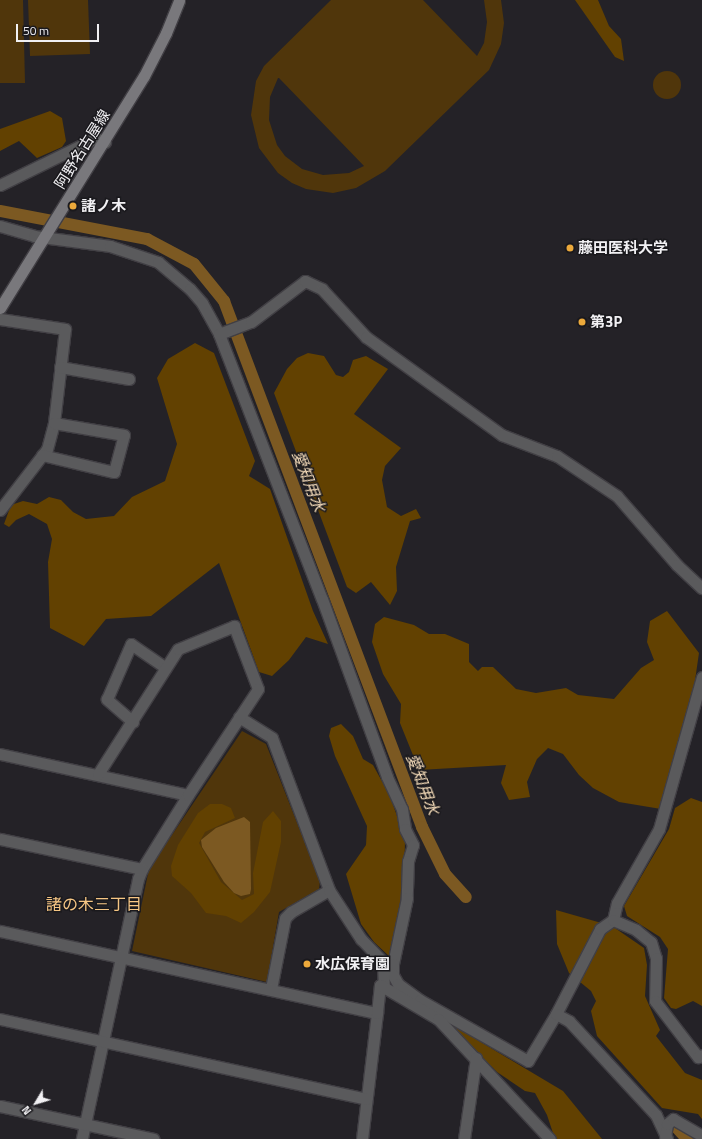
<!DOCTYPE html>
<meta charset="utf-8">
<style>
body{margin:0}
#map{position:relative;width:702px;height:1139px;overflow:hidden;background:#242227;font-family:"Titillium Web","Noto Sans JP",sans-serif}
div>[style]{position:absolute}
.green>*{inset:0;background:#50360b}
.round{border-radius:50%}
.forest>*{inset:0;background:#624101}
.water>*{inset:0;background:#7c5922}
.canal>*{height:12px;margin:-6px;padding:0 6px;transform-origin:6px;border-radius:6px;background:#7c5922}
.roads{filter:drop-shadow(1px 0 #413f44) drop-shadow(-1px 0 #413f44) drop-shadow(0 1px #413f44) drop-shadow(0 -1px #413f44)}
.minor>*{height:11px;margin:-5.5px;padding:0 5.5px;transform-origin:5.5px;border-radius:5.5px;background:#5a5a5c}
.secondary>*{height:11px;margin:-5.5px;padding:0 5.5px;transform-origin:5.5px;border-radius:5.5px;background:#79787c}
.dots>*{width:11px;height:11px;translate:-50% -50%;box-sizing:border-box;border:2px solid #1a191d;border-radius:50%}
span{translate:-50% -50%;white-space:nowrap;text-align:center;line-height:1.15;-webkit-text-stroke:3px #1a191d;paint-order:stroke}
.street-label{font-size:15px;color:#f1f0f3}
.poi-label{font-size:15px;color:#f1f0f3;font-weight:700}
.left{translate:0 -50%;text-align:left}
.water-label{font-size:16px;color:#fae0bd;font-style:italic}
.neighbourhood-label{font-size:16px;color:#f6c684}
.north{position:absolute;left:16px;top:1083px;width:40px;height:40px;-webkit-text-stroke:3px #1a191d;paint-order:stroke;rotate:232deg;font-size:11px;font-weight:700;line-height:16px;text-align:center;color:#f1f0f3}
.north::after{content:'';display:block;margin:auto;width:14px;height:18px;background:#f1f0f3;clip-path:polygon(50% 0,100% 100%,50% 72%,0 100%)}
.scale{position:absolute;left:16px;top:24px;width:83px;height:18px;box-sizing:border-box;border:2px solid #f1f0f3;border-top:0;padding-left:5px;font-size:12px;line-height:14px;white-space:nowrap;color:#f1f0f3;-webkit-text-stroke:3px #1a191d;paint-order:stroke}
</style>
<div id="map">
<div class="green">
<i style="clip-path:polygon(0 0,23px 0,25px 83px,0 83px)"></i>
<i style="clip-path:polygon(28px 0,88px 0,90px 54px,30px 56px)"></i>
<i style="clip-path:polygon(evenodd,331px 0,423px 0,477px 56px,484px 43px,487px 22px,484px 0,501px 0,504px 23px,501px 44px,489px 70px,385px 171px,356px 188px,333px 193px,306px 189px,292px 183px,278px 173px,259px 148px,251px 115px,256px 81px,264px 66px,331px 0,278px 78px,279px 78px,364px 166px,349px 173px,323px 175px,302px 169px,285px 156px,277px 145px,269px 120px,270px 97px,278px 78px)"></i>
<i class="round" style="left:653px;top:71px;width:28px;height:28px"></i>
<i style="clip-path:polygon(242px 731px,266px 744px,320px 881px,319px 889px,279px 912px,267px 982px,132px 951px,149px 869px)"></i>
</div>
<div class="forest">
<i style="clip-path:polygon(575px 0,598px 0,609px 26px,621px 39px,624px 61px,615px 57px)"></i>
<i style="clip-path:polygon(50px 111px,62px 118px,66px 141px,62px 147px,37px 158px,19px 141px,0 151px,0 129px)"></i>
<i style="clip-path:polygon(195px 343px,214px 353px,255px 461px,249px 476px,270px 489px,313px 611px,328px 644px,306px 637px,289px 660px,272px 676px,259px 672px,219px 563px,151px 616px,106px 619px,84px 646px,50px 628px,48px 562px,52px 539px,47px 524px,29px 514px,16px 520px,9px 527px,4px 524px,11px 505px,23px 501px,37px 504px,49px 497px,61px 500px,73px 512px,86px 519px,114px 516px,132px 497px,165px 481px,177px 444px,157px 378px,168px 359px)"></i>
<i style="clip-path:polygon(308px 353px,324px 356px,336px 375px,343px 377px,349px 372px,353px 360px,366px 356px,388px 369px,354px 414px,401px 448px,385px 466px,382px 480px,387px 507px,401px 516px,416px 509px,421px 518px,410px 521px,396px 567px,397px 591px,390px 605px,371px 582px,356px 593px,347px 587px,274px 393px,287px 369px,297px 358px)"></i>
<i style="clip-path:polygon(667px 611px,699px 653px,692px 701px,661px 809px,619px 802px,593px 788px,579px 775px,563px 754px,548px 748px,537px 759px,527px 782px,530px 797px,509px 800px,501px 783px,506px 765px,419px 770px,400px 723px,401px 704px,383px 674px,372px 642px,375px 624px,384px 617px,414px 625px,429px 634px,445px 634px,469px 644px,469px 662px,478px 671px,482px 667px,493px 667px,516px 689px,536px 693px,566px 688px,578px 695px,614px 699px,641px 668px,654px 660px,647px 642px,650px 621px)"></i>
<i style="clip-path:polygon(341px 724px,353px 736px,363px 759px,373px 765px,390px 796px,405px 839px,404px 892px,390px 957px,374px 942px,361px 924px,346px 874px,366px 845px,367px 826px,335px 756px,329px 736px,331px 728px)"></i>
<i style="clip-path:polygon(691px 798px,702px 802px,702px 1006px,693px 1001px,676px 1009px,671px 1008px,664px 998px,668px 949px,660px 937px,627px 916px,624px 906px,669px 829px,675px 808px)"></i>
<i style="clip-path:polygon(210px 804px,222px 804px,231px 808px,235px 818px,205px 832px,199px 843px,221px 882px,242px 900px,254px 894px,253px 873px,263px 822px,273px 811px,281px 821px,281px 842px,270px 892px,254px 912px,241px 923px,226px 916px,206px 913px,191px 893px,172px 876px,171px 866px,178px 845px,198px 813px)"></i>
<i style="clip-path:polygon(556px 910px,612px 926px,644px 948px,647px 965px,645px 996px,660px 1030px,656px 1036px,685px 1073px,702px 1080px,702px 1119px,698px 1114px,662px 1108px,597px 1036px,591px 1011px,596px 1001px,591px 991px,569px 973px,557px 944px)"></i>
<i style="clip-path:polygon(449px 1023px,563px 1091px,602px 1139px,555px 1139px,547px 1115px,535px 1093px,525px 1091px,497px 1072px)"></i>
</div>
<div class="water">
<i style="clip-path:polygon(244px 817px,250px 822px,251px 889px,250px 894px,241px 896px,234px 893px,224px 882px,202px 847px,201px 840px,216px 828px)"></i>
</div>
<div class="canal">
<i style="left:0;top:211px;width:150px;rotate:10.8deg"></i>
<i style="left:147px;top:239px;width:53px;rotate:28deg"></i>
<i style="left:194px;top:264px;width:48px;rotate:51deg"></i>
<i style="left:224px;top:301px;width:562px;rotate:69.37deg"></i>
<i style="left:422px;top:827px;width:52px;rotate:63.9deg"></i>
<i style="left:445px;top:874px;width:31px;rotate:48deg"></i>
<i style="left:676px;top:1127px;width:16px;rotate:47deg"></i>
</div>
<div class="roads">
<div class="minor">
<i style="left:0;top:185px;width:107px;rotate:-26.1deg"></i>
<i style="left:96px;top:138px;width:10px;rotate:24deg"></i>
<i style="left:0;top:226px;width:35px;rotate:16deg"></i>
<i style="left:34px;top:236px;width:77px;rotate:7.5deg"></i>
<i style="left:110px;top:246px;width:51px;rotate:18.4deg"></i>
<i style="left:158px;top:262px;width:42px;rotate:40.2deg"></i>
<i style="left:190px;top:289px;width:18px;rotate:49deg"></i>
<i style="left:202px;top:303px;width:35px;rotate:61deg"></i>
<i style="left:219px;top:334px;width:284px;rotate:68.8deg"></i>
<i style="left:322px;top:599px;width:189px;rotate:69.9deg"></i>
<i style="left:387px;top:777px;width:35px;rotate:65deg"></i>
<i style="left:402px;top:809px;width:20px;rotate:81deg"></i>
<i style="left:405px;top:829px;width:18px;rotate:63deg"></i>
<i style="left:413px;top:845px;width:17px;rotate:107deg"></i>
<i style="left:408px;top:861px;width:37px;rotate:92deg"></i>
<i style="left:407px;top:898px;width:67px;rotate:102deg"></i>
<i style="left:393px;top:964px;width:11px;rotate:90deg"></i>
<i style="left:393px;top:975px;width:10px;rotate:61deg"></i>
<i style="left:398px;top:984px;width:27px;rotate:36deg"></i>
<i style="left:420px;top:1000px;width:124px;rotate:29.5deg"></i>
<i style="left:528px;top:1061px;width:55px;rotate:-59.2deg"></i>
<i style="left:556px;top:1014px;width:96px;rotate:-62.6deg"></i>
<i style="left:600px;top:929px;width:16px;rotate:-35deg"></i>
<i style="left:613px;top:920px;width:17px;rotate:-77deg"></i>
<i style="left:617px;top:903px;width:85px;rotate:-60.4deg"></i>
<i style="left:659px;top:829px;width:158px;rotate:-74.2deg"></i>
<i style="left:0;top:319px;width:66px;rotate:8.7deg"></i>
<i style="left:65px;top:329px;width:95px;rotate:96.7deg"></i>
<i style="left:54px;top:423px;width:27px;rotate:105deg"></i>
<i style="left:47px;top:449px;width:77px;rotate:127.6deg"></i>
<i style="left:219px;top:334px;width:34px;rotate:-21deg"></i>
<i style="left:251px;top:322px;width:68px;rotate:-37.2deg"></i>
<i style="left:305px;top:281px;width:19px;rotate:25deg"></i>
<i style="left:322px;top:289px;width:65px;rotate:47.5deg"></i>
<i style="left:366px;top:337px;width:168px;rotate:35.8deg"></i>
<i style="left:502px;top:435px;width:59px;rotate:20.9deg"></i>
<i style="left:557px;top:456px;width:72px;rotate:33.7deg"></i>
<i style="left:617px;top:496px;width:91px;rotate:49deg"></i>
<i style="left:677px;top:565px;width:34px;rotate:43deg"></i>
<i style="left:60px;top:367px;width:70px;rotate:9.9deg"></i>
<i style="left:42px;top:455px;width:74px;rotate:13.3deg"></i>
<i style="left:114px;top:472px;width:38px;rotate:-75deg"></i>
<i style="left:124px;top:435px;width:71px;rotate:-170.3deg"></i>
<i style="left:239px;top:717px;width:39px;rotate:32deg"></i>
<i style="left:272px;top:738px;width:162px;rotate:69.4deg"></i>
<i style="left:329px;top:890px;width:44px;rotate:149.9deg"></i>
<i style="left:291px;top:912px;width:8px;rotate:135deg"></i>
<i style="left:285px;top:918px;width:72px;rotate:101.2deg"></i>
<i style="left:133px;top:722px;width:35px;rotate:-139deg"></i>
<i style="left:107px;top:699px;width:60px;rotate:-66.4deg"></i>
<i style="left:131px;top:644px;width:42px;rotate:34.4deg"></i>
<i style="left:0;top:754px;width:192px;rotate:12.3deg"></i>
<i style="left:188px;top:795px;width:87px;rotate:121.9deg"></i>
<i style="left:142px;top:869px;width:11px;rotate:112deg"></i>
<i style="left:138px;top:879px;width:266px;rotate:102.2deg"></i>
<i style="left:98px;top:774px;width:148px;rotate:-57.4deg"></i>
<i style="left:178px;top:649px;width:61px;rotate:-22.3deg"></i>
<i style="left:234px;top:626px;width:67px;rotate:69.1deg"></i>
<i style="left:258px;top:689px;width:127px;rotate:123.4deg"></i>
<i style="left:0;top:839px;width:145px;rotate:11.9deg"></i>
<i style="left:329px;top:890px;width:59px;rotate:56.9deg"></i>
<i style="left:361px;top:939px;width:32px;rotate:46deg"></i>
<i style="left:383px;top:962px;width:26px;rotate:88deg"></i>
<i style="left:613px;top:920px;width:25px;rotate:23deg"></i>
<i style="left:636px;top:930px;width:19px;rotate:39deg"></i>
<i style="left:651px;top:942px;width:17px;rotate:73deg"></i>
<i style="left:656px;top:958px;width:43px;rotate:91.3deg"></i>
<i style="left:655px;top:1001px;width:71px;rotate:52.5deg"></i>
<i style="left:698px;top:1057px;width:4px;rotate:-27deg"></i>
<i style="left:0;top:931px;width:386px;rotate:12.3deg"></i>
<i style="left:377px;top:1013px;width:127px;rotate:96.8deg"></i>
<i style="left:377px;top:1013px;width:28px;rotate:-84deg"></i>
<i style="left:380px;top:985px;width:67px;rotate:30.4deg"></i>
<i style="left:438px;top:1019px;width:164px;rotate:47deg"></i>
<i style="left:556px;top:1014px;width:15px;rotate:28deg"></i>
<i style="left:569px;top:1021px;width:128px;rotate:47.2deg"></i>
<i style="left:656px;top:1115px;width:26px;rotate:65deg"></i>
<i style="left:0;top:1019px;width:375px;rotate:12.3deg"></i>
<i style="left:0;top:1106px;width:157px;rotate:12.1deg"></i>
<i style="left:665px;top:1137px;width:13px;rotate:-81deg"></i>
<i style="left:667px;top:1124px;width:8px;rotate:-40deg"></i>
<i style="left:673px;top:1119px;width:34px;rotate:30deg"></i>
<i style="left:464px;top:1139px;width:82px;rotate:-81.6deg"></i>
</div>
<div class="secondary">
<i style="left:0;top:308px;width:273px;rotate:-58.2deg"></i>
<i style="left:144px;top:76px;width:48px;rotate:-62.9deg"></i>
<i style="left:166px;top:33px;width:35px;rotate:-68deg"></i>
</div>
</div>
<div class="dots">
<i style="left:73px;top:206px;background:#eca93b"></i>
<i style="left:570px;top:248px;background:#eca93b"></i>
<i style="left:582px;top:322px;background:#eca93b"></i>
<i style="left:307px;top:964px;background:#eca93b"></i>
</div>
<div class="street-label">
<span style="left:82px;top:149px;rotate:-58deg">阿野名古屋線</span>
</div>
<div class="poi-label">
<span class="left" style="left:81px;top:206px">諸ノ木</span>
<span class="left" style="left:578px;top:248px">藤田医科大学</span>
<span class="left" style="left:590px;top:322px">第3P</span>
<span class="left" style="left:315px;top:964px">水広保育園</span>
</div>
<div class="water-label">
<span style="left:309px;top:481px;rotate:69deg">愛知用水</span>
<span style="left:423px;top:784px;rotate:69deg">愛知用水</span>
</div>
<div class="neighbourhood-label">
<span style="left:94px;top:904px">諸の木三丁目</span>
</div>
<div class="north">N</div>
<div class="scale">50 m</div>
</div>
